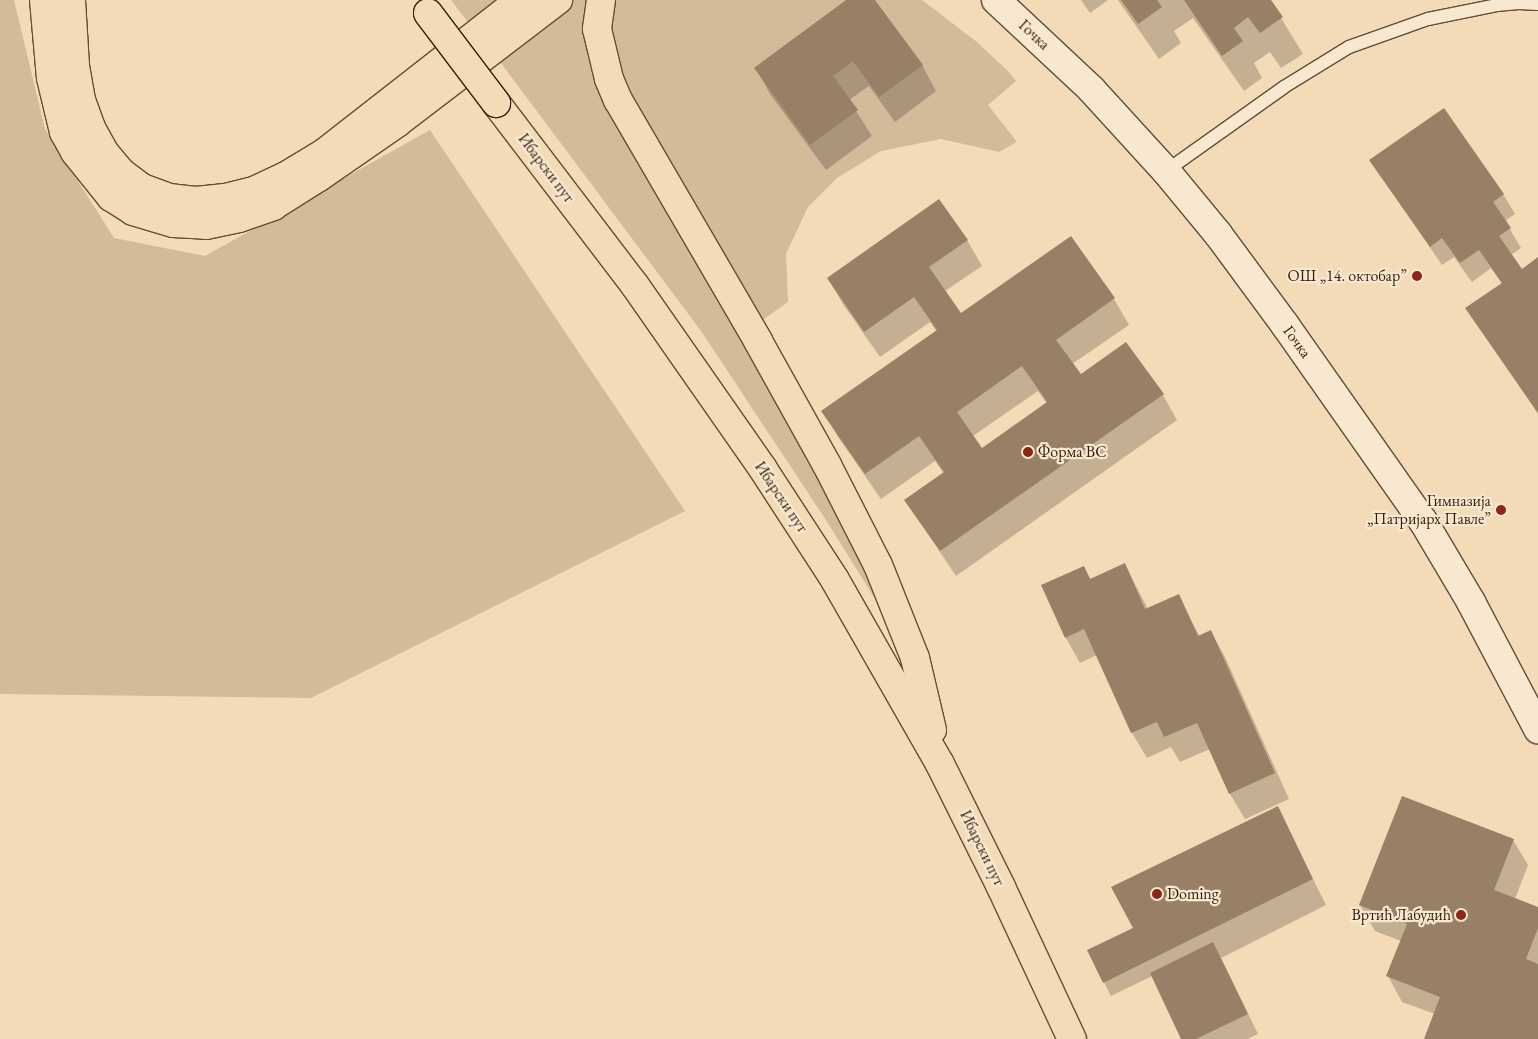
<!DOCTYPE html>
<meta charset="utf-8">
<style>
body{margin:0}
#map{position:relative;width:1538px;height:1039px;overflow:hidden;background:#f4dbb7;font-family:"EB Garamond",serif}
div>[style]{position:absolute}
.green>*{inset:0;background:#d3bb9a}
.shadow>*{inset:0;background:#0003}
.building>*{inset:0;background:#978066}
.roads{filter:drop-shadow(1px 0 #624d38) drop-shadow(-1px 0 #624d38) drop-shadow(0 1px #624d38) drop-shadow(0 -1px #624d38)}
.service>*{height:12px;margin:-6px;padding:0 6px;transform-origin:6px;border-radius:6px;background:#f8e8d0}
.tertiary>*{height:28px;margin:-14px;padding:0 14px;transform-origin:14px;border-radius:14px;background:#f8e8d0}
.primary>*{height:28px;margin:-14px;padding:0 14px;transform-origin:14px;border-radius:14px;background:#f4dbb7}
.bridges{filter:drop-shadow(1px 0 #321e0e) drop-shadow(-1px 0 #321e0e) drop-shadow(0 1px #321e0e) drop-shadow(0 -1px #321e0e)}
.primary-bridge>*{height:28px;margin:-14px;padding:0 14px;transform-origin:14px;border-radius:14px;background:#f4dbb7}
.dots>*{width:14px;height:14px;translate:-50% -50%;box-sizing:border-box;border:2px solid #f8e8d0;border-radius:50%}
span{translate:-50% -50%;white-space:nowrap;text-align:center;line-height:1.15;-webkit-text-stroke:4.5px #f8e8d0;paint-order:stroke}
.street-label{font-size:16px;color:#321e0e}
.poi-label{font-size:16px;color:#321e0e}
.right{translate:-100% -50%;text-align:right}
.left{translate:0 -50%;text-align:left}
</style>
<div id="map">
<div class="green">
<i style="clip-path:polygon(0 0,14px 0,45px 129px,114px 238px,205px 256px,430px 130px,685px 511px,311px 698px,0 694px)"></i>
<i style="clip-path:polygon(451px 0,511px 0,474px 30px)"></i>
<i style="clip-path:polygon(564px 0,596px 0,592px 19px,835px 499px,892px 626px,824px 517px,701px 331px,492px 51px)"></i>
<i style="clip-path:polygon(609px 0,922px 0,977px 42px,1009px 72px,1016px 81px,988px 105px,1017px 142px,999px 152px,941px 139px,881px 151px,837px 178px,808px 207px,786px 254px,788px 302px,757px 324px,610px 58px)"></i>
</div>
<div class="shadow">
<i style="clip-path:polygon(848px 0,873px 0,922px 65px,936px 91px,895px 122px,869px 86px,849px 100px,872px 136px,826px 170px,770px 94px,756px 68px)"></i>
<i style="clip-path:polygon(1081px 0,1108px 0,1090px 13px)"></i>
<i style="clip-path:polygon(1118px 0,1270px 0,1303px 54px,1281px 68px,1270px 52px,1254px 63px,1262px 78px,1244px 91px,1193px 18px,1174px 31px,1181px 43px,1159px 59px)"></i>
<i style="clip-path:polygon(1371px 161px,1503px 194px,1515px 214px,1505px 221px,1521px 248px,1511px 255px,1521px 270px,1538px 259px,1538px 414px,1467px 309px,1502px 284px,1491px 268px,1472px 282px,1454px 257px,1442px 265px)"></i>
<i style="clip-path:polygon(evenodd,1071px 237px,1114px 299px,1129px 325px,1072px 364px,1080px 376px,1126px 344px,1163px 395px,1177px 420px,956px 576px,906px 501px,944px 474px,935px 461px,881px 499px,838px 437px,823px 411px,937px 332px,930px 322px,880px 357px,843px 304px,828px 279px,967px 240px,982px 266px,945px 291px,961px 315px,1071px 237px,1038px 391px,1047px 404px,982px 449px,973px 436px,1038px 391px)"></i>
<i style="clip-path:polygon(1125px 565px,1148px 609px,1178px 595px,1200px 637px,1211px 632px,1225px 657px,1289px 799px,1245px 819px,1230px 794px,1210px 749px,1180px 762px,1171px 747px,1147px 758px,1132px 733px,1097px 655px,1080px 663px,1066px 638px,1084px 567px,1091px 580px)"></i>
<i style="clip-path:polygon(1277px 808px,1326px 905px,1221px 958px,1258px 1034px,1247px 1039px,1183px 1039px,1152px 976px,1111px 996px,1088px 951px,1134px 929px)"></i>
<i style="clip-path:polygon(1513px 840px,1528px 865px,1515px 899px,1538px 908px,1538px 1039px,1425px 1039px,1435px 1014px,1402px 1002px,1388px 976px,1401px 941px,1375px 931px,1360px 905px)"></i>
</div>
<div class="building">
<i style="clip-path:polygon(846px 0,875px 0,923px 65px,879px 97px,853px 61px,833px 76px,858px 110px,810px 145px,754px 68px)"></i>
<i style="clip-path:polygon(1121px 0,1157px 0,1162px 7px,1138px 24px)"></i>
<i style="clip-path:polygon(1184px 0,1271px 0,1283px 17px,1260px 33px,1248px 17px,1234px 28px,1243px 41px,1222px 56px)"></i>
<i style="clip-path:polygon(1444px 108px,1504px 194px,1493px 202px,1511px 228px,1499px 236px,1522px 269px,1538px 257px,1538px 413px,1465px 308px,1502px 283px,1479px 250px,1460px 263px,1442px 238px,1430px 247px,1369px 160px)"></i>
<i style="clip-path:polygon(evenodd,939px 199px,968px 240px,929px 267px,961px 313px,1071px 236px,1115px 298px,1056px 340px,1081px 374px,1126px 342px,1164px 394px,940px 551px,904px 500px,944px 472px,919px 436px,865px 474px,821px 411px,937px 330px,914px 297px,864px 332px,827px 278px,939px 199px,1022px 366px,1047px 402px,982px 448px,957px 412px,1022px 366px)"></i>
<i style="clip-path:polygon(1125px 563px,1145px 609px,1179px 594px,1198px 636px,1211px 630px,1275px 773px,1229px 794px,1197px 723px,1164px 737px,1157px 722px,1131px 733px,1084px 629px,1065px 638px,1041px 585px,1084px 566px,1090px 579px)"></i>
<i style="clip-path:polygon(1402px 796px,1514px 839px,1494px 890px,1538px 907px,1538px 928px,1526px 959px,1538px 964px,1538px 1039px,1424px 1039px,1440px 997px,1386px 976px,1407px 924px,1359px 905px)"></i>
<i style="clip-path:polygon(1278px 806px,1313px 879px,1103px 983px,1087px 950px,1133px 928px,1111px 887px)"></i>
<i style="clip-path:polygon(1213px 942px,1248px 1014px,1196px 1039px,1181px 1039px,1150px 973px)"></i>
</div>
<div class="roads">
<div class="service">
<i style="left:1166px;top:171px;width:145px;rotate:-35.4deg"></i>
<i style="left:1284px;top:87px;width:76px;rotate:-31.6deg"></i>
<i style="left:1349px;top:47px;width:84px;rotate:-19.5deg"></i>
<i style="left:1428px;top:19px;width:70px;rotate:-11.5deg"></i>
<i style="left:1497px;top:5px;width:22px;rotate:-5deg"></i>
<i style="left:1519px;top:3px;width:19px;rotate:3deg"></i>
</div>
<div class="tertiary">
<i style="left:996px;top:0;width:130px;rotate:43.1deg"></i>
<i style="left:1091px;top:89px;width:111px;rotate:47.6deg"></i>
<i style="left:1166px;top:171px;width:82px;rotate:50.5deg"></i>
<i style="left:1218px;top:234px;width:113px;rotate:53.6deg"></i>
<i style="left:1285px;top:325px;width:240px;rotate:54.9deg"></i>
<i style="left:1423px;top:521px;width:94px;rotate:59.3deg"></i>
<i style="left:1471px;top:602px;width:144px;rotate:62.2deg"></i>
</div>
<div class="primary">
<i style="left:44px;top:0;width:78px;rotate:84.9deg"></i>
<i style="left:51px;top:78px;width:56px;rotate:76.5deg"></i>
<i style="left:64px;top:132px;width:23px;rotate:61deg"></i>
<i style="left:75px;top:152px;width:58px;rotate:51.3deg"></i>
<i style="left:111px;top:197px;width:26px;rotate:32deg"></i>
<i style="left:133px;top:211px;width:42px;rotate:16.7deg"></i>
<i style="left:173px;top:223px;width:33px;rotate:3deg"></i>
<i style="left:206px;top:225px;width:34px;rotate:-12deg"></i>
<i style="left:239px;top:218px;width:36px;rotate:-19deg"></i>
<i style="left:273px;top:206px;width:54px;rotate:-32.2deg"></i>
<i style="left:319px;top:177px;width:95px;rotate:-34.7deg"></i>
<i style="left:397px;top:123px;width:203px;rotate:-37.4deg"></i>
<i style="left:71px;top:0;width:66px;rotate:86.5deg"></i>
<i style="left:75px;top:66px;width:35px;rotate:80deg"></i>
<i style="left:81px;top:100px;width:30px;rotate:70deg"></i>
<i style="left:91px;top:128px;width:29px;rotate:61deg"></i>
<i style="left:105px;top:153px;width:26px;rotate:50deg"></i>
<i style="left:122px;top:173px;width:25px;rotate:37deg"></i>
<i style="left:142px;top:188px;width:29px;rotate:20deg"></i>
<i style="left:169px;top:198px;width:27px;rotate:6deg"></i>
<i style="left:196px;top:201px;width:29px;rotate:-6deg"></i>
<i style="left:225px;top:198px;width:32px;rotate:-14deg"></i>
<i style="left:256px;top:190px;width:33px;rotate:-25deg"></i>
<i style="left:286px;top:176px;width:44px;rotate:-31.2deg"></i>
<i style="left:324px;top:153px;width:249px;rotate:-38deg"></i>
<i style="left:601px;top:0;width:29px;rotate:98deg"></i>
<i style="left:597px;top:29px;width:51px;rotate:76.5deg"></i>
<i style="left:609px;top:79px;width:23px;rotate:67deg"></i>
<i style="left:618px;top:100px;width:279px;rotate:59.8deg"></i>
<i style="left:758px;top:341px;width:142px;rotate:60.9deg"></i>
<i style="left:827px;top:465px;width:112px;rotate:63deg"></i>
<i style="left:878px;top:565px;width:100px;rotate:68.3deg"></i>
<i style="left:915px;top:658px;width:74px;rotate:76.7deg"></i>
<i style="left:496px;top:103px;width:228px;rotate:52.7deg"></i>
<i style="left:634px;top:284px;width:226px;rotate:55.1deg"></i>
<i style="left:763px;top:469px;width:132px;rotate:57deg"></i>
<i style="left:835px;top:580px;width:212px;rotate:60.3deg"></i>
<i style="left:940px;top:764px;width:137px;rotate:63.6deg"></i>
<i style="left:1001px;top:887px;width:168px;rotate:65deg"></i>
</div>
</div>
<div class="bridges">
<div class="primary-bridge">
<i style="left:428px;top:13px;width:113px;rotate:52.9deg"></i>
</div>
</div>
<div class="dots">
<i style="left:1417px;top:276px;background:#8f2418"></i>
<i style="left:1028px;top:452px;background:#8f2418"></i>
<i style="left:1501px;top:510px;background:#8f2418"></i>
<i style="left:1157px;top:894px;background:#8f2418"></i>
<i style="left:1461px;top:915px;background:#8f2418"></i>
</div>
<div class="street-label">
<span style="left:1034px;top:35px;rotate:43deg">Гочка</span>
<span style="left:546px;top:168px;rotate:53deg">Ибарски пут</span>
<span style="left:1297px;top:342px;rotate:54deg">Гочка</span>
<span style="left:781px;top:497px;rotate:56deg">Ибарски пут</span>
<span style="left:982px;top:848px;rotate:64deg">Ибарски пут</span>
</div>
<div class="poi-label">
<span class="right" style="left:1407px;top:276px">ОШ „14. октобар”</span>
<span class="left" style="left:1038px;top:452px">Форма ВС</span>
<span class="right" style="left:1491px;top:510px">Гимназија<br>„Патријарх Павле”</span>
<span class="left" style="left:1167px;top:894px">Doming</span>
<span class="right" style="left:1451px;top:915px">Вртић Лабудић</span>
</div>
</div>
